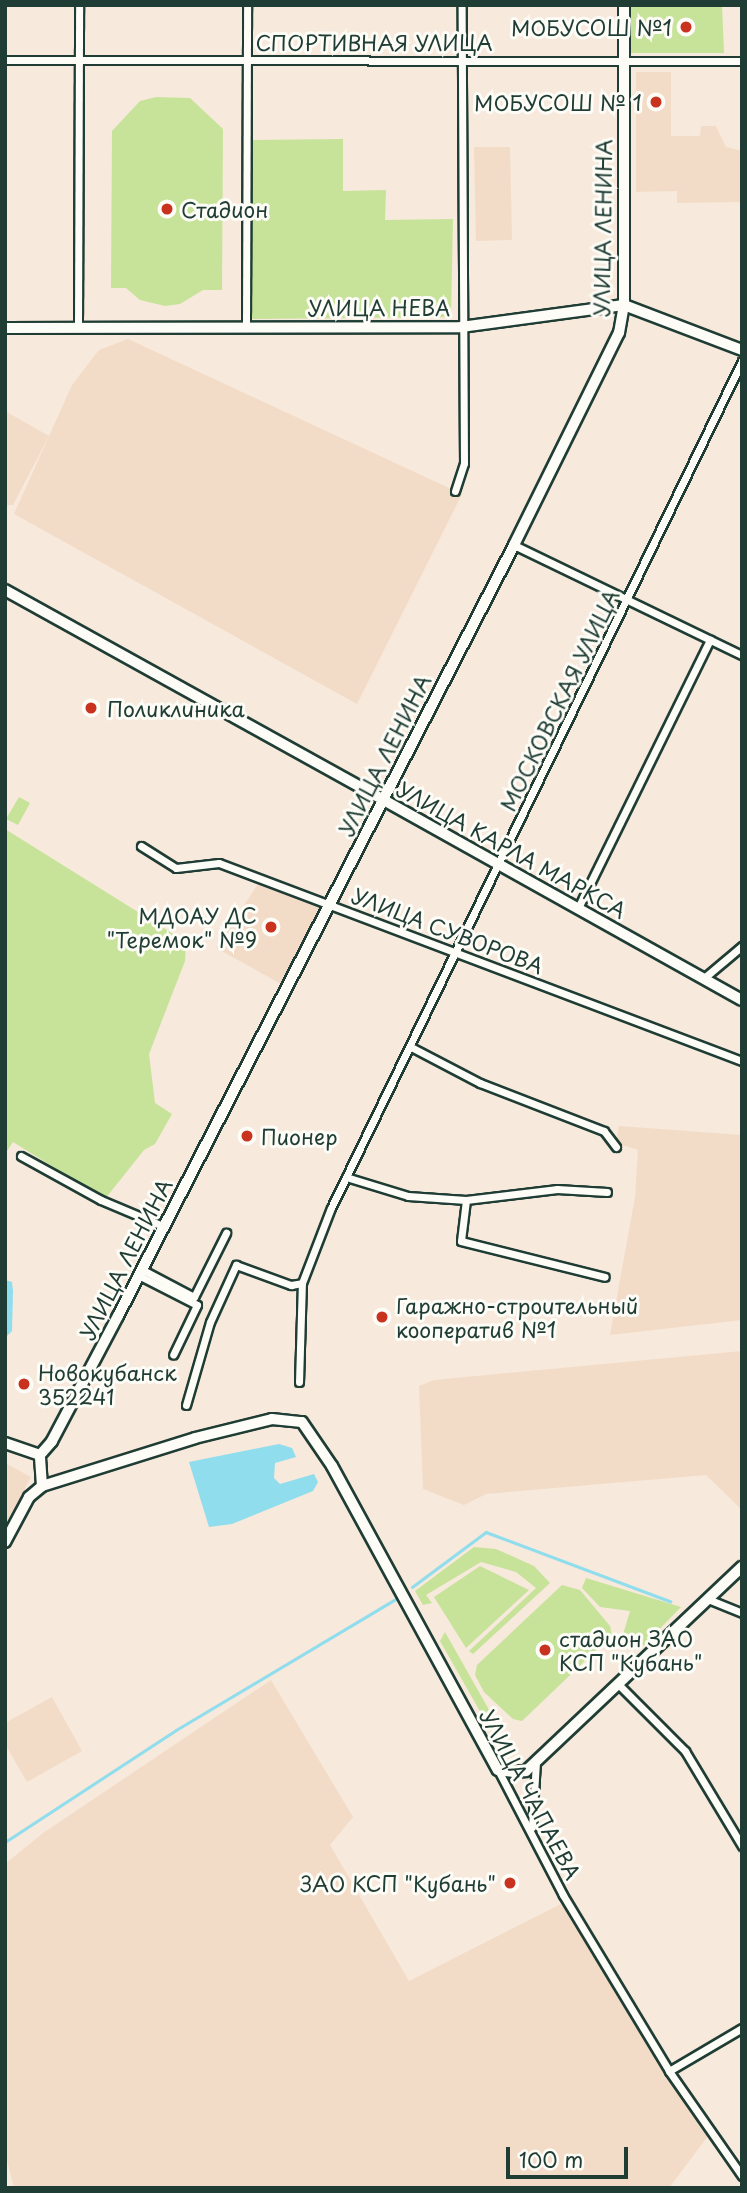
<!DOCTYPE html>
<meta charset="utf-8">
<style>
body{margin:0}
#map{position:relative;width:747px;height:2193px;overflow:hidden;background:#f7e9db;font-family:"Playpen Sans",sans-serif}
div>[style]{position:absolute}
.built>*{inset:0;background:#f3dcc7}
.green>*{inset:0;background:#c7e39a}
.water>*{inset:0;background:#8fdded}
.stream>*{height:2.5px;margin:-1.25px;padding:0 1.25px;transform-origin:1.25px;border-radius:1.25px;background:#8fdded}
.roads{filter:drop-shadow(2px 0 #1f3d34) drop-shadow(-2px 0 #1f3d34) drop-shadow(0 2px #1f3d34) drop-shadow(0 -2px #1f3d34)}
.minor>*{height:7px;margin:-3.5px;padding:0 3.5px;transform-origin:3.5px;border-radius:3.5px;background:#fdfcf7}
.tertiary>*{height:10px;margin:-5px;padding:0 5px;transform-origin:5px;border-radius:5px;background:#fdfcf7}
.secondary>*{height:10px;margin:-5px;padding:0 5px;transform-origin:5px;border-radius:5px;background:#fdfcf7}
.dots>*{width:19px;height:19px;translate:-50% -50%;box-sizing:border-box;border:4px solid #fdfcf7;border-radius:50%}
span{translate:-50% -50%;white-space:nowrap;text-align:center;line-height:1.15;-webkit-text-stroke:6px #fdfcf7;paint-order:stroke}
.poi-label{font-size:21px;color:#1f3d34}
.right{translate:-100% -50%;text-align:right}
.left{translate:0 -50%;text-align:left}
.street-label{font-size:21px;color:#1f3d34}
.frame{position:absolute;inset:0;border:7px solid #1f3d34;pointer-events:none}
.scale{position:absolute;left:506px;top:2147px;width:122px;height:32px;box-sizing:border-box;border:4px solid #1f3d34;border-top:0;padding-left:9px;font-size:21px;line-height:24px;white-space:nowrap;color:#1f3d34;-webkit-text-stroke:5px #fdfcf7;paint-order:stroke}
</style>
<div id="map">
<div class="built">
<i style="clip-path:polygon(636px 72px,671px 72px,671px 136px,700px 136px,701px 126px,716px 126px,726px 147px,742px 151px,742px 202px,677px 203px,677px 191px,636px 192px)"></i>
<i style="clip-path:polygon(474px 147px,510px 147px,512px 240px,476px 241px)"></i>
<i style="clip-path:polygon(128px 339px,462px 494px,357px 704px,14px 514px,72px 385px,99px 350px)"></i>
<i style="clip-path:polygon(5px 411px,49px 436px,13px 505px,5px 505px)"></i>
<i style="clip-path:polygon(258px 884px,324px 907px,283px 985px,216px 948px)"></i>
<i style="clip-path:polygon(619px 1126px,742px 1135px,742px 1320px,610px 1335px,635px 1197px,638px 1150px,616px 1143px)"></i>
<i style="clip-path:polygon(742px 1351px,742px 1510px,706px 1475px,486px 1494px,464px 1505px,423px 1489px,419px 1386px,434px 1380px)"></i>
<i style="clip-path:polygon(5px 1463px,31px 1477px,5px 1526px)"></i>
<i style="clip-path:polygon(271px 1680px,353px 1817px,330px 1845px,409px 1981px,565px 1902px,708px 2136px,669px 2188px,14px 2188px,5px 2152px,5px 1864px,43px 1833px)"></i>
<i style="clip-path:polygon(52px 1697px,82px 1751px,27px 1782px,5px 1744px,5px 1723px)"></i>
</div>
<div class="green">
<i style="clip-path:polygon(628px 5px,722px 5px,724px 53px,629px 53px)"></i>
<i style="clip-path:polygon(156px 97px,190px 98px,223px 129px,222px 290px,203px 290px,180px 304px,165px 306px,140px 300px,126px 288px,111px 288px,112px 131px,140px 101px)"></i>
<i style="clip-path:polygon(343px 139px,343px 191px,386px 190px,385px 220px,453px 219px,451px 317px,249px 319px,251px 140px)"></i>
<i style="clip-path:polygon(19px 797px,30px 803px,18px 825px,6px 819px)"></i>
<i style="clip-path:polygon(5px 829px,186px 942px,185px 961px,149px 1054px,155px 1103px,172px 1114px,155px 1144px,144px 1150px,105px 1199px,13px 1142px,5px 1154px)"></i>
<i style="clip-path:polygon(474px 1547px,496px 1549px,534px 1566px,550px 1583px,473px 1654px,469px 1651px,536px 1588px,516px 1572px,481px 1562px,426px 1595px,432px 1603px,423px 1605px,415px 1591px)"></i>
<i style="clip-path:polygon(480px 1566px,529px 1590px,466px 1648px,434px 1597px)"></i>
<i style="clip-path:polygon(586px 1578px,681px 1607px,640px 1649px,622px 1638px,630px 1611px,600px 1607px,582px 1588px)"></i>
<i style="clip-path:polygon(562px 1585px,580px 1590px,610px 1626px,612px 1635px,522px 1721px,513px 1719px,484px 1692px,475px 1675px,477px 1665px)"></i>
<i style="clip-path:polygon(445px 1632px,501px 1731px,494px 1736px,440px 1641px)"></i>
</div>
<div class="water">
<i style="clip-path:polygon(5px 1280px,12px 1282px,13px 1291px,12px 1331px,5px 1338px)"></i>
<i style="clip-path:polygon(279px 1444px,292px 1448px,296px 1457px,275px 1463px,274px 1478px,280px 1484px,314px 1474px,318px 1482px,313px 1491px,232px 1524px,209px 1527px,189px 1462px)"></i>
</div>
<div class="stream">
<i style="left:412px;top:1587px;width:92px;rotate:-36.6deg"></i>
<i style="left:486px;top:1532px;width:197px;rotate:20.6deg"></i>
<i style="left:5px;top:1842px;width:204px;rotate:-33.2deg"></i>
<i style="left:176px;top:1730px;width:256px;rotate:-30.8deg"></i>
</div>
<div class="roads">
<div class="minor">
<i style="left:5px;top:60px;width:737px;rotate:0.08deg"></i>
<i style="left:246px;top:325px;width:320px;rotate:-89.8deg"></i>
<i style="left:78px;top:327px;width:322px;rotate:-89.8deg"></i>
<i style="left:455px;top:491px;width:29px;rotate:-72deg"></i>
<i style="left:464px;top:463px;width:458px;rotate:-90.3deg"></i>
<i style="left:514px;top:545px;width:253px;rotate:25.8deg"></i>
<i style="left:141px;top:846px;width:41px;rotate:32.2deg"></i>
<i style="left:176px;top:868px;width:43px;rotate:-6.6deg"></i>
<i style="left:219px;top:863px;width:559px;rotate:20.74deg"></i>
<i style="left:578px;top:908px;width:299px;rotate:-63.8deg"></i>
<i style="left:704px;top:978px;width:50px;rotate:-40.1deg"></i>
<i style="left:411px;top:1047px;width:78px;rotate:27.6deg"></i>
<i style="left:480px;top:1083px;width:133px;rotate:21.2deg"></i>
<i style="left:604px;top:1131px;width:20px;rotate:53deg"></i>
<i style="left:21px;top:1156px;width:91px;rotate:28.8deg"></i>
<i style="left:101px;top:1200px;width:67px;rotate:22.8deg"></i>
<i style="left:346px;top:1177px;width:65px;rotate:17deg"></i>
<i style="left:408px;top:1196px;width:58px;rotate:3.9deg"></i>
<i style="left:466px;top:1200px;width:92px;rotate:-6.9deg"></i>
<i style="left:557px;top:1189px;width:50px;rotate:3.4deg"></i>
<i style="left:466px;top:1200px;width:41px;rotate:97deg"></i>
<i style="left:461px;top:1241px;width:148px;rotate:14deg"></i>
<i style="left:141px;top:1269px;width:60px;rotate:27.8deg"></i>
<i style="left:194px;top:1297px;width:72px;rotate:-63.4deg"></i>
<i style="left:138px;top:1275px;width:66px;rotate:27deg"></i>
<i style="left:197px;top:1305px;width:55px;rotate:115.6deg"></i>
<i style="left:299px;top:1382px;width:99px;rotate:-88.3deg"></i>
<i style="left:186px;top:1405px;width:86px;rotate:-73.9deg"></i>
<i style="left:210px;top:1322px;width:63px;rotate:-65.5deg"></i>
<i style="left:236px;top:1265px;width:59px;rotate:20deg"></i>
<i style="left:291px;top:1285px;width:11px;rotate:-10deg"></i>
<i style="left:302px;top:1283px;width:80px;rotate:-68.9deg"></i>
<i style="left:331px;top:1208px;width:941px;rotate:-64.12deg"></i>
<i style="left:708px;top:1599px;width:37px;rotate:22deg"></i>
<i style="left:618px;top:1684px;width:95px;rotate:45deg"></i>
<i style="left:685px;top:1751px;width:111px;rotate:59deg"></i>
<i style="left:498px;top:1770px;width:141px;rotate:62.5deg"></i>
<i style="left:563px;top:1895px;width:205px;rotate:58.9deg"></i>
<i style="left:669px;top:2071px;width:128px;rotate:55.2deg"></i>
<i style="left:532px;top:1827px;width:65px;rotate:-86.5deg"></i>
<i style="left:669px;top:2071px;width:85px;rotate:-30.5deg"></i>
</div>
<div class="tertiary">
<i style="left:624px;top:5px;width:300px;rotate:90deg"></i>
<i style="left:5px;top:590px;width:431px;rotate:29deg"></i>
<i style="left:42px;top:1486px;width:160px;rotate:-17.4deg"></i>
<i style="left:195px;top:1438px;width:79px;rotate:-13.9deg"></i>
<i style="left:272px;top:1419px;width:30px;rotate:6deg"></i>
<i style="left:302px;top:1422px;width:53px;rotate:55.7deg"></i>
<i style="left:332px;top:1466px;width:346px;rotate:61.4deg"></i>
<i style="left:498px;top:1770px;width:16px;rotate:7deg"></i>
<i style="left:514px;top:1772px;width:12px;rotate:-5deg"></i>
<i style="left:526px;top:1771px;width:297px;rotate:-43.4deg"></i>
</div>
<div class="secondary">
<i style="left:5px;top:328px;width:456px;rotate:-0.1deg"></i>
<i style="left:461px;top:327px;width:164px;rotate:-7.7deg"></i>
<i style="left:624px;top:305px;width:126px;rotate:20.9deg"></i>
<i style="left:382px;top:799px;width:412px;rotate:29.2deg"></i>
<i style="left:5px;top:1443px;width:37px;rotate:19deg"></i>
<i style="left:5px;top:1542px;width:51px;rotate:-61.9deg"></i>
<i style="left:29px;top:1497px;width:17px;rotate:-40deg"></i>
<i style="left:42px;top:1486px;width:31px;rotate:-94deg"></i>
<i style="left:40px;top:1455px;width:18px;rotate:-49deg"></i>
<i style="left:52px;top:1441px;width:141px;rotate:-62.2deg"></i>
<i style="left:118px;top:1316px;width:867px;rotate:-62.81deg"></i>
<i style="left:514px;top:545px;width:237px;rotate:-63.7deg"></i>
<i style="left:619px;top:333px;width:28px;rotate:-80deg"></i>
</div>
</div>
<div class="dots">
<i style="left:686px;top:27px;background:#c8321e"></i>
<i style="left:656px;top:102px;background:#c8321e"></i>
<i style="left:167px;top:209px;background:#c8321e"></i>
<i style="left:91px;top:708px;background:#c8321e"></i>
<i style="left:271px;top:927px;background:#c8321e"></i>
<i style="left:247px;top:1136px;background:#c8321e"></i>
<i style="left:382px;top:1317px;background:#c8321e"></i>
<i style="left:24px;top:1384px;background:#c8321e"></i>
<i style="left:545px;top:1650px;background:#c8321e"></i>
<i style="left:510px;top:1883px;background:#c8321e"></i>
</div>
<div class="poi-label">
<span class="right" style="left:672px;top:27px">МОБУСОШ №1</span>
<span class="right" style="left:642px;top:102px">МОБУСОШ № 1</span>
<span class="left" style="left:181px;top:209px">Стадион</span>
<span class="left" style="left:107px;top:708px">Поликлиника</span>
<span class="right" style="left:257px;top:927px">МДОАУ ДС<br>"Теремок" №9</span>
<span class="left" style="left:261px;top:1136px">Пионер</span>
<span class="left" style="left:396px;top:1317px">Гаражно-строительный<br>кооператив №1</span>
<span class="left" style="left:38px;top:1384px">Новокубанск<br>352241</span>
<span class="left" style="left:559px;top:1650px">стадион ЗАО<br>КСП "Кубань"</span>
<span class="right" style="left:496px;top:1883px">ЗАО КСП "Кубань"</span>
</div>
<div class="street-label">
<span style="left:374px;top:42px">СПОРТИВНАЯ УЛИЦА</span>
<span style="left:602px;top:228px;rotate:-89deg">УЛИЦА ЛЕНИНА</span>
<span style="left:379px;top:307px">УЛИЦА НЕВА</span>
<span style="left:559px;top:700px;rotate:-64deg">МОСКОВСКАЯ УЛИЦА</span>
<span style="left:384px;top:755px;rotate:-63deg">УЛИЦА ЛЕНИНА</span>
<span style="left:512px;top:849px;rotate:29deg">УЛИЦА КАРЛА МАРКСА</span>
<span style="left:448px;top:930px;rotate:21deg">УЛИЦА СУВОРОВА</span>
<span style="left:125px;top:1259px;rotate:-63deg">УЛИЦА ЛЕНИНА</span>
<span style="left:531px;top:1794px;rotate:62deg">УЛИЦА ЧАПАЕВА</span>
</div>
<div class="frame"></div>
<div class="scale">100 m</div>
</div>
